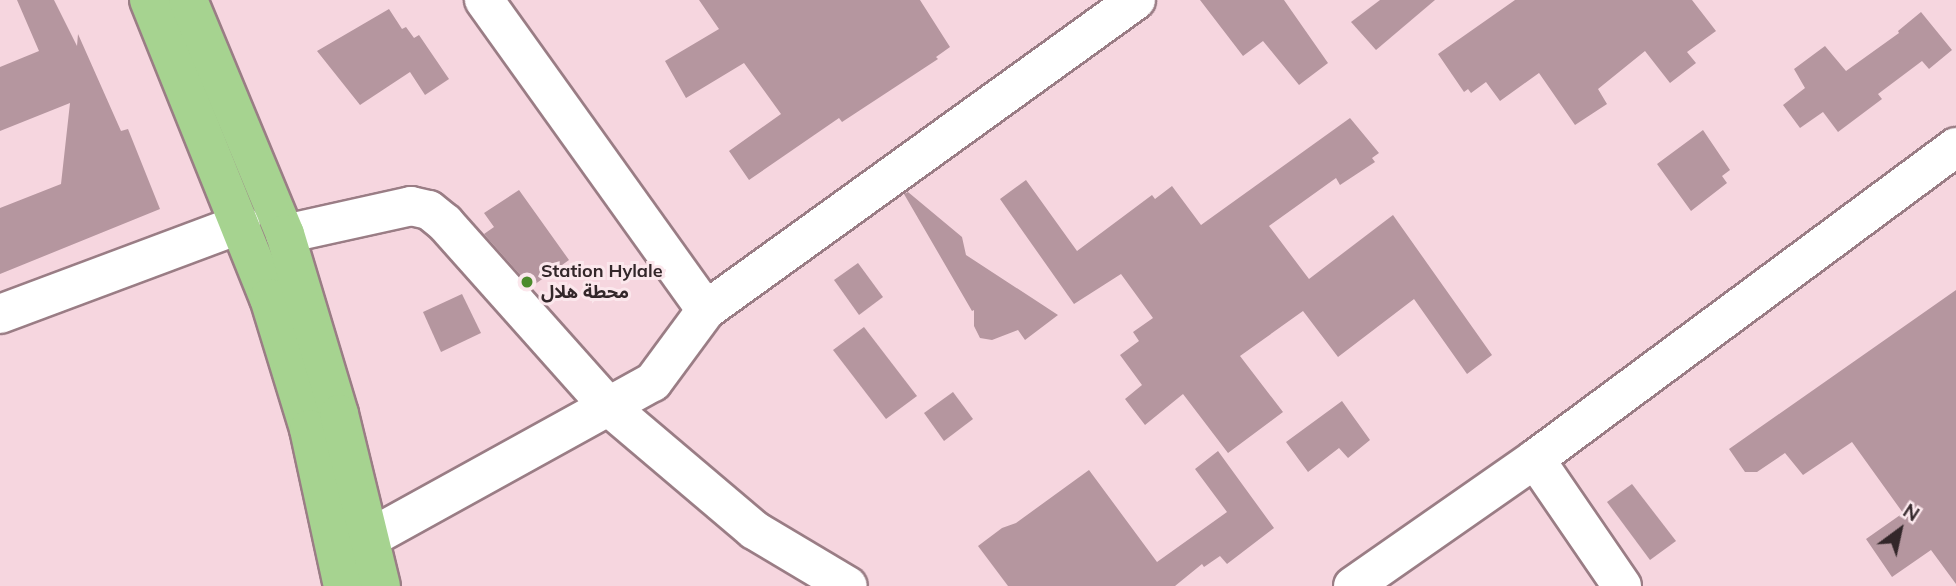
<!DOCTYPE html>
<meta charset="utf-8">
<style>
body{margin:0}
#map{position:relative;width:1956px;height:586px;overflow:hidden;background:#f6d6df;font-family:Mulish,"Noto Sans Arabic",sans-serif}
div>[style]{position:absolute}
.building>*{inset:0;background:#b5969f}
.roads{filter:drop-shadow(2px 0 #9a7d85) drop-shadow(-2px 0 #9a7d85) drop-shadow(0 2px #9a7d85) drop-shadow(0 -2px #9a7d85)}
.minor>*{height:38px;margin:-19px;padding:0 19px;transform-origin:19px;border-radius:19px;background:#fff}
.major>*{height:38px;margin:-19px;padding:0 19px;transform-origin:19px;border-radius:19px;background:#a6d390}
.dots>*{width:19px;height:19px;translate:-50% -50%;box-sizing:border-box;border:4px solid #fbe7ec;border-radius:50%}
span{translate:-50% -50%;white-space:nowrap;text-align:center;line-height:1.15;-webkit-text-stroke:6px #fbe7ec;paint-order:stroke}
.poi-label{font-size:18px;color:#33272a;font-weight:700}
.left{translate:0 -50%;text-align:left}
.north{position:absolute;left:1865px;top:495px;width:70px;height:70px;-webkit-text-stroke:5px #fbe7ec;paint-order:stroke;rotate:33deg;font-size:19px;font-weight:700;line-height:28px;text-align:center;color:#33272a}
.north::after{content:'';display:block;margin:auto;width:24px;height:32px;background:#33272a;clip-path:polygon(50% 0,100% 100%,50% 72%,0 100%)}
</style>
<div id="map">
<div class="building">
<i style="clip-path:polygon(17px 0,54px 0,77px 46px,78px 34px,121px 131px,128px 129px,160px 209px,0 274px,0 208px,61px 184px,70px 103px,0 131px,0 67px,39px 51px)"></i>
<i style="clip-path:polygon(699px 0,920px 0,950px 47px,936px 57px,938px 59px,842px 122px,839px 118px,749px 180px,729px 151px,781px 114px,744px 63px,686px 98px,665px 61px,719px 29px)"></i>
<i style="clip-path:polygon(1200px 0,1284px 0,1328px 63px,1299px 85px,1263px 41px,1243px 56px)"></i>
<i style="clip-path:polygon(1380px 0,1435px 0,1376px 50px,1351px 22px)"></i>
<i style="clip-path:polygon(1515px 0,1692px 0,1716px 31px,1687px 52px,1696px 63px,1670px 83px,1645px 51px,1598px 89px,1607px 104px,1575px 125px,1539px 73px,1500px 101px,1486px 82px,1471px 93px,1468px 89px,1464px 92px,1438px 54px)"></i>
<i style="clip-path:polygon(389px 9px,402px 29px,406px 27px,414px 38px,419px 35px,449px 79px,425px 95px,410px 72px,360px 105px,317px 51px)"></i>
<i style="clip-path:polygon(1921px 12px,1952px 50px,1929px 69px,1922px 61px,1878px 94px,1882px 99px,1838px 132px,1823px 112px,1800px 128px,1783px 105px,1805px 88px,1794px 69px,1825px 46px,1846px 71px,1899px 33px,1898px 31px)"></i>
<i style="clip-path:polygon(1350px 118px,1379px 153px,1372px 158px,1375px 162px,1340px 185px,1336px 178px,1269px 226px,1309px 279px,1393px 215px,1492px 355px,1467px 374px,1414px 299px,1338px 357px,1303px 311px,1240px 356px,1283px 412px,1228px 453px,1183px 394px,1145px 425px,1125px 399px,1142px 385px,1120px 355px,1139px 341px,1133px 332px,1153px 318px,1121px 274px,1074px 304px,1000px 199px,1026px 180px,1077px 251px,1152px 195px,1155px 199px,1172px 186px,1201px 225px)"></i>
<i style="clip-path:polygon(1703px 130px,1730px 170px,1722px 176px,1727px 183px,1691px 211px,1657px 164px)"></i>
<i style="clip-path:polygon(519px 190px,569px 260px,531px 287px,484px 234px,494px 227px,484px 213px)"></i>
<i style="clip-path:polygon(908px 192px,962px 237px,966px 255px,1058px 315px,1025px 340px,1018px 330px,992px 340px,980px 338px,974px 326px,974px 310px,972px 311px,904px 194px)"></i>
<i style="clip-path:polygon(858px 263px,883px 297px,859px 315px,834px 280px)"></i>
<i style="clip-path:polygon(1956px 290px,1956px 584px,1931px 550px,1892px 577px,1866px 539px,1903px 513px,1852px 442px,1803px 475px,1785px 453px,1757px 472px,1745px 472px,1729px 449px)"></i>
<i style="clip-path:polygon(462px 294px,481px 333px,441px 352px,423px 312px)"></i>
<i style="clip-path:polygon(864px 327px,917px 396px,886px 419px,833px 350px)"></i>
<i style="clip-path:polygon(953px 392px,973px 419px,944px 441px,924px 413px)"></i>
<i style="clip-path:polygon(1342px 401px,1370px 440px,1348px 458px,1339px 448px,1308px 472px,1286px 442px)"></i>
<i style="clip-path:polygon(1218px 451px,1274px 528px,1227px 564px,1220px 556px,1204px 567px,1202px 564px,1175px 586px,1008px 586px,978px 546px,1002px 528px,1016px 523px,1089px 470px,1157px 562px,1227px 512px,1195px 469px)"></i>
<i style="clip-path:polygon(1632px 484px,1676px 541px,1650px 560px,1607px 502px)"></i>
</div>
<div class="roads">
<div class="minor">
<i style="left:484px;top:0;width:381px;rotate:54.4deg"></i>
<i style="left:285px;top:234px;width:129px;rotate:-12.5deg"></i>
<i style="left:411px;top:206px;width:18px;rotate:13deg"></i>
<i style="left:429px;top:210px;width:21px;rotate:39deg"></i>
<i style="left:445px;top:223px;width:245px;rotate:48.3deg"></i>
<i style="left:608px;top:406px;width:192px;rotate:40.3deg"></i>
<i style="left:754px;top:530px;width:109px;rotate:30.8deg"></i>
<i style="left:0;top:314px;width:257px;rotate:-20.5deg"></i>
<i style="left:1535px;top:459px;width:154px;rotate:55.6deg"></i>
<i style="left:339px;top:545px;width:32px;rotate:-13deg"></i>
<i style="left:370px;top:538px;width:323px;rotate:-28.9deg"></i>
<i style="left:653px;top:382px;width:89px;rotate:-53.6deg"></i>
<i style="left:706px;top:310px;width:530px;rotate:-35.79deg"></i>
<i style="left:1353px;top:586px;width:222px;rotate:-34.9deg"></i>
<i style="left:1535px;top:459px;width:524px;rotate:-36.54deg"></i>
</div>
<div class="major">
<i style="left:149px;top:0;width:321px;rotate:68.1deg"></i>
<i style="left:269px;top:298px;width:137px;rotate:73deg"></i>
<i style="left:309px;top:429px;width:161px;rotate:77.8deg"></i>
<i style="left:188px;top:0;width:253px;rotate:67.5deg"></i>
<i style="left:285px;top:234px;width:188px;rotate:73.3deg"></i>
<i style="left:339px;top:414px;width:177px;rotate:76.3deg"></i>
</div>
</div>
<div class="dots">
<i style="left:527px;top:282px;background:#4c8b2c"></i>
</div>
<div class="poi-label">
<span class="left" style="left:541px;top:282px">Station Hylale<br>محطة هلال</span>
</div>
<div class="north">N</div>
</div>
